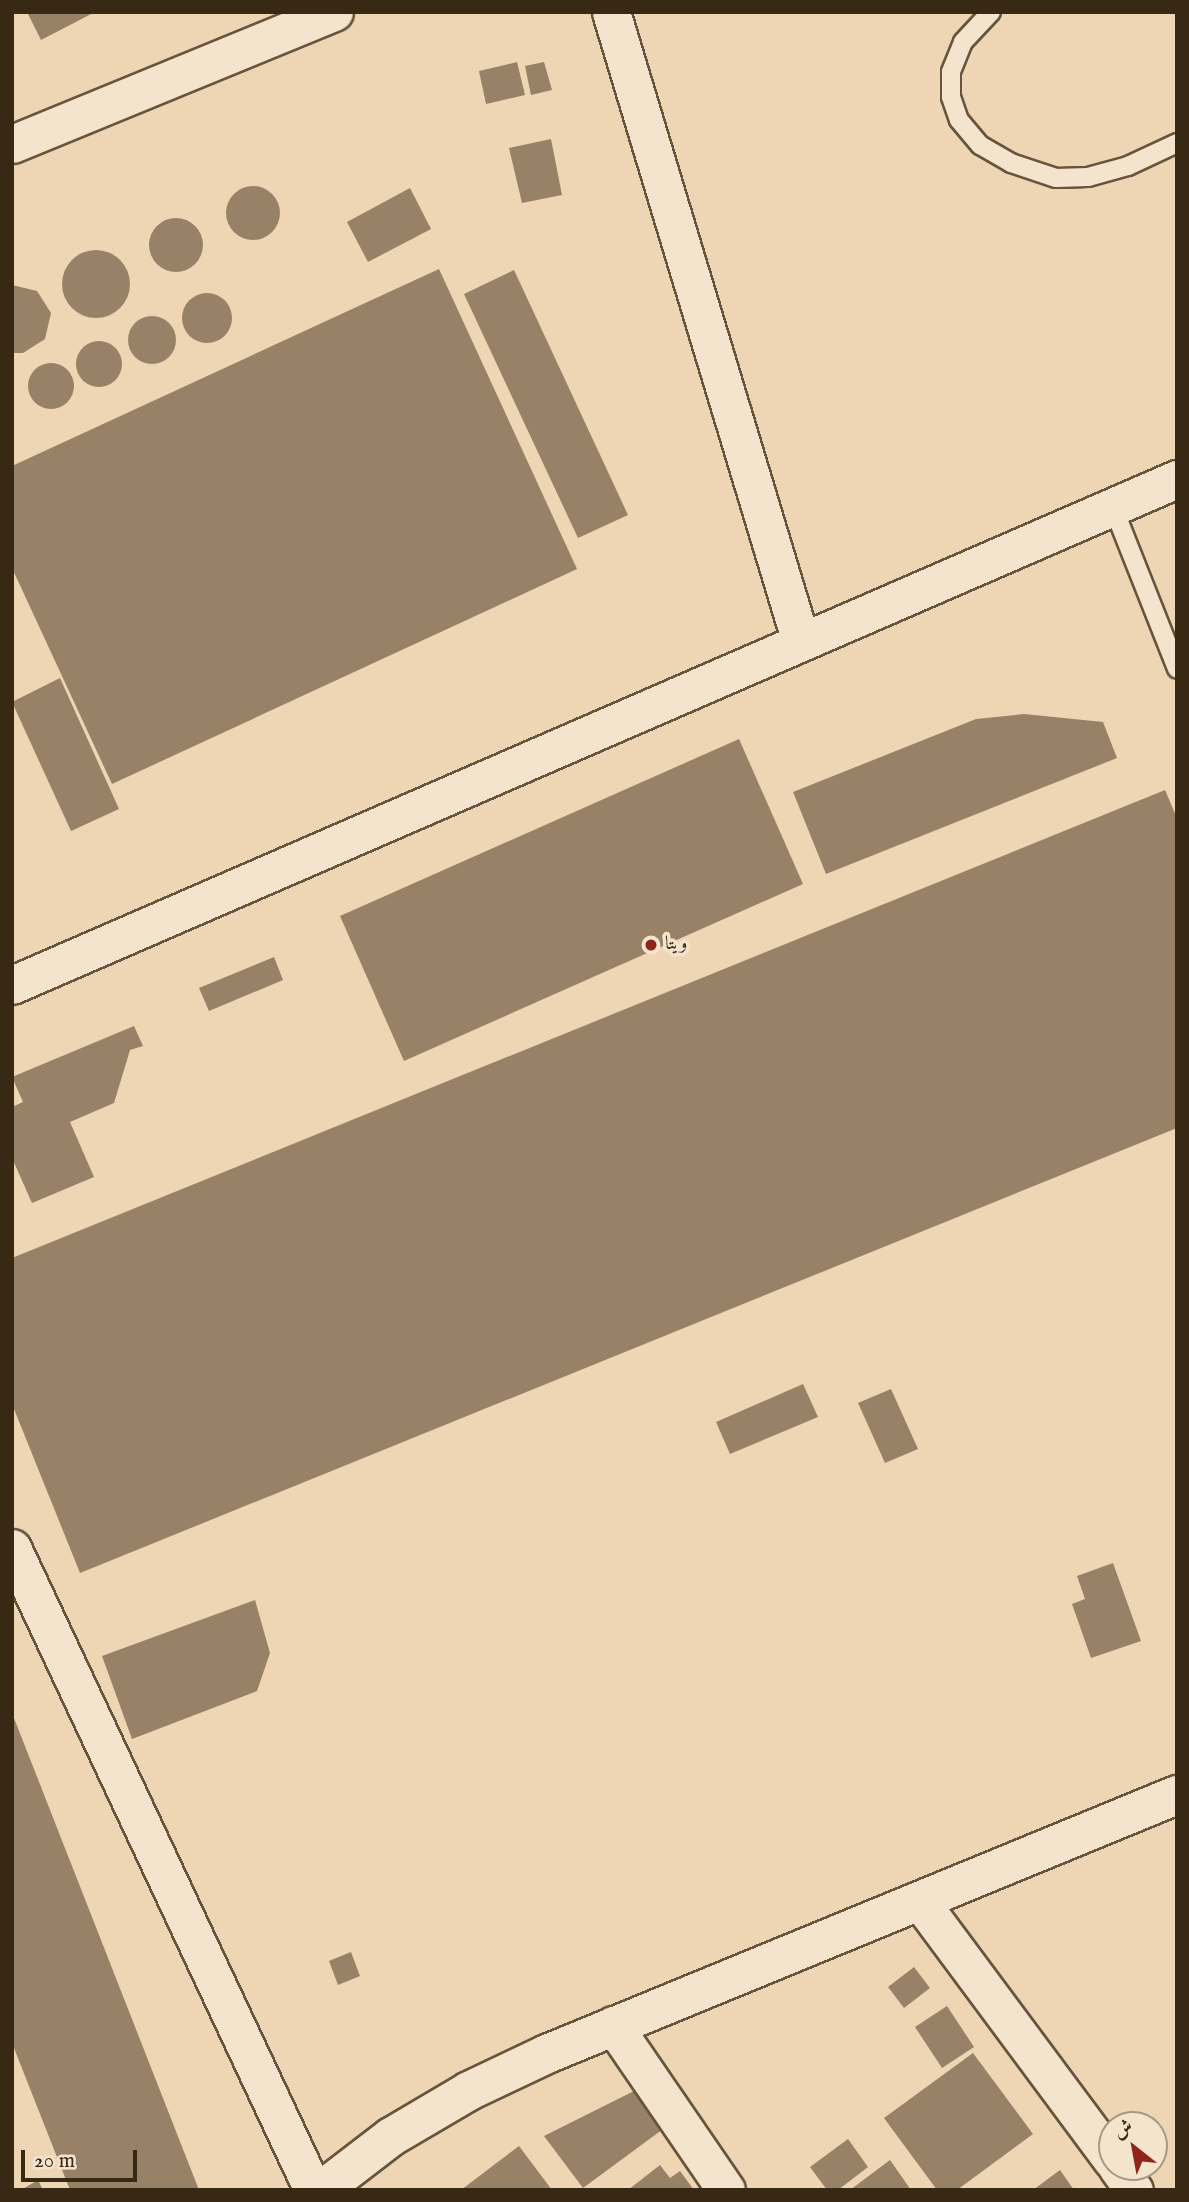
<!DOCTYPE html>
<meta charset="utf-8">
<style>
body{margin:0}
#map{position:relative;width:1189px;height:2202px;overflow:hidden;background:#eed5b3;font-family:"IM FELL English",Amiri,serif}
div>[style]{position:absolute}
.building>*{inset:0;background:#978267}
.round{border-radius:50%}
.roads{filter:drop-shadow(2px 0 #66543c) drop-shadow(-2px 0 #66543c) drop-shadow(0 2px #66543c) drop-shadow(0 -2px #66543c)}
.lane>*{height:18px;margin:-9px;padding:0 9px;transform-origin:9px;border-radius:9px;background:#f4e4ce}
.street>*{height:37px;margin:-18.5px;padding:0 18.5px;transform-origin:18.5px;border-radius:18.5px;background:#f4e4ce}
.secondary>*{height:38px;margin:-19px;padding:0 19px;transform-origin:19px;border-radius:19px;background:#f4e4ce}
.dots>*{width:19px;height:19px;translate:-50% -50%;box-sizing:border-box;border:4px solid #f4e4ce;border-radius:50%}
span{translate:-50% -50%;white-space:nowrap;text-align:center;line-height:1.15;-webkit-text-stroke:7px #f4e4ce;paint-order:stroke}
.poi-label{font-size:19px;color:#382915}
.left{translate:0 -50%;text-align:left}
.frame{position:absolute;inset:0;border:14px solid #382915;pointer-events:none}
.north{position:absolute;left:1098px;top:2111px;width:70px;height:70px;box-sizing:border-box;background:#f4e4ce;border:2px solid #a99984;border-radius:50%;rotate:329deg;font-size:19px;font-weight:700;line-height:28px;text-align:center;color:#382915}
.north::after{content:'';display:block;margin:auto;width:24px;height:32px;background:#8f2418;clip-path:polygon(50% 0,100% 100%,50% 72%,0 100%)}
.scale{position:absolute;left:21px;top:2150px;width:116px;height:32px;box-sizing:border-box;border:4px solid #382915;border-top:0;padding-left:9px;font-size:21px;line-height:24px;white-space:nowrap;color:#382915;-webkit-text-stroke:5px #f4e4ce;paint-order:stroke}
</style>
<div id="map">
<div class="building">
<i style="clip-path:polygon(27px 12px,95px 12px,41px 40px)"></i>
<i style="clip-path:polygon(517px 62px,525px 95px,486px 104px,479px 71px)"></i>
<i style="clip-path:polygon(544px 62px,552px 90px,531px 95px,525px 66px)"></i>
<i style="clip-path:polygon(551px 139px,562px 195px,522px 203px,509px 148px)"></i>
<i class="round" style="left:226px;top:186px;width:54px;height:54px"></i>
<i style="clip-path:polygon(410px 188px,431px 229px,368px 262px,347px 222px)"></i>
<i class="round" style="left:149px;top:218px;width:54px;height:54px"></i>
<i class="round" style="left:62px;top:250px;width:68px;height:68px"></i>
<i style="clip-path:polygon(439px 269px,577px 569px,112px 784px,12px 568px,12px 466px)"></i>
<i style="clip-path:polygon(514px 270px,628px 515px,578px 538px,464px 294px)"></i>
<i style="clip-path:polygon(12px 285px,37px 291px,51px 313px,45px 339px,23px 353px,12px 353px)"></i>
<i class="round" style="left:182px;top:293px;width:50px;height:50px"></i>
<i class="round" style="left:128px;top:316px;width:48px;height:48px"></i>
<i class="round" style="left:76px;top:341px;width:46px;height:46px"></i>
<i class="round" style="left:28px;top:363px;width:46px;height:46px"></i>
<i style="clip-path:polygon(60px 678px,119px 809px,71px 831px,12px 702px)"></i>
<i style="clip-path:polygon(1024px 714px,1103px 722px,1117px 758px,826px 874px,793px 792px,976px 719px)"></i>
<i style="clip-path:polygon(739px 739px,803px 884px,404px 1061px,340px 916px)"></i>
<i style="clip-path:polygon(1165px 790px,1177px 818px,1177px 1128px,80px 1573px,12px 1404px,12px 1258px)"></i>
<i style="clip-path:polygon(274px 957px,283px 980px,209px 1011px,199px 988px)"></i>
<i style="clip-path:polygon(134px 1026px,143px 1046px,130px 1050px,114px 1103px,70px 1122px,94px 1177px,32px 1203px,12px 1158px,12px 1107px,23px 1102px,12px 1077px)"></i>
<i style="clip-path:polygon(803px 1384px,818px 1417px,730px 1454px,716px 1422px)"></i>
<i style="clip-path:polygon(891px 1389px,918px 1449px,885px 1463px,858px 1403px)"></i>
<i style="clip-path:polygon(1113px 1563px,1141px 1641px,1091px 1658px,1072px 1604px,1085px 1599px,1077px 1576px)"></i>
<i style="clip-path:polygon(255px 1600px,270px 1653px,257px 1691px,132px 1739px,102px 1656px)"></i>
<i style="clip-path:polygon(12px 1713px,199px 2190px,70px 2190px,12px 2043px)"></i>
<i style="clip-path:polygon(351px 1952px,360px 1976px,338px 1985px,329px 1961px)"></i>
<i style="clip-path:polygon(914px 1967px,930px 1988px,904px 2008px,888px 1987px)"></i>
<i style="clip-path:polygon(947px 2006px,974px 2047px,942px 2068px,915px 2027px)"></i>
<i style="clip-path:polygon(973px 2053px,1033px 2134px,957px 2190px,937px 2190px,884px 2118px)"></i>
<i style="clip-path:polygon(644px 2086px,674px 2121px,583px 2188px,544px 2136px)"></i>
<i style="clip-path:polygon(848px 2139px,868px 2167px,838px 2190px,827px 2190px,810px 2167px)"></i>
<i style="clip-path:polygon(519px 2146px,552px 2190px,461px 2190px)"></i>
<i style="clip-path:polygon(890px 2160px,911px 2190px,850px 2190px)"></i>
<i style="clip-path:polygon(660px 2165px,670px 2178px,680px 2171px,694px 2190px,628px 2190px)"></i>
<i style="clip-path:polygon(1060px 2170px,1074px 2190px,1033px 2190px)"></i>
<i style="clip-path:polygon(38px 2180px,43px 2190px,21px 2190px)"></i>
</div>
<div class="roads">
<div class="lane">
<i style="left:991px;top:12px;width:41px;rotate:133deg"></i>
<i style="left:963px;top:42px;width:32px;rotate:112deg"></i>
<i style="left:951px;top:72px;width:25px;rotate:90deg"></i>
<i style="left:951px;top:97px;width:24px;rotate:71deg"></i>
<i style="left:959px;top:120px;width:33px;rotate:50deg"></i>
<i style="left:980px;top:145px;width:36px;rotate:30deg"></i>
<i style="left:1011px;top:163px;width:47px;rotate:18.4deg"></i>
<i style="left:1056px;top:178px;width:32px;rotate:-2deg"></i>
<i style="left:1088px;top:177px;width:41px;rotate:-15.4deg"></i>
<i style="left:1128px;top:166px;width:54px;rotate:-25.1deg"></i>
<i style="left:1113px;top:507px;width:174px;rotate:68.4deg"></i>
</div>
<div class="street">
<i style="left:611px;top:12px;width:658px;rotate:73.22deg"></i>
<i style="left:12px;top:144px;width:348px;rotate:-22.3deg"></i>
<i style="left:12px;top:985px;width:1270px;rotate:-23.48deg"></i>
<i style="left:12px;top:1548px;width:709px;rotate:64.88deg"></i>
<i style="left:919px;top:1900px;width:324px;rotate:53.4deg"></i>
<i style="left:613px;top:2025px;width:200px;rotate:55.6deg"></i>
<i style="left:1117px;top:2167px;width:29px;rotate:54deg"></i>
</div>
<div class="secondary">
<i style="left:322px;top:2190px;width:87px;rotate:-37.5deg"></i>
<i style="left:391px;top:2137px;width:91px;rotate:-30.5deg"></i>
<i style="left:469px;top:2091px;width:86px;rotate:-25.4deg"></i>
<i style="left:547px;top:2054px;width:681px;rotate:-22.35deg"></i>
</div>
</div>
<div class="dots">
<i style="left:651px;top:945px;background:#8f2418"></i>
</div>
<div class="poi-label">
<span class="left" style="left:665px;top:945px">ويتا</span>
</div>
<div class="frame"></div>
<div class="north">ش</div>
<div class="scale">20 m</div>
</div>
